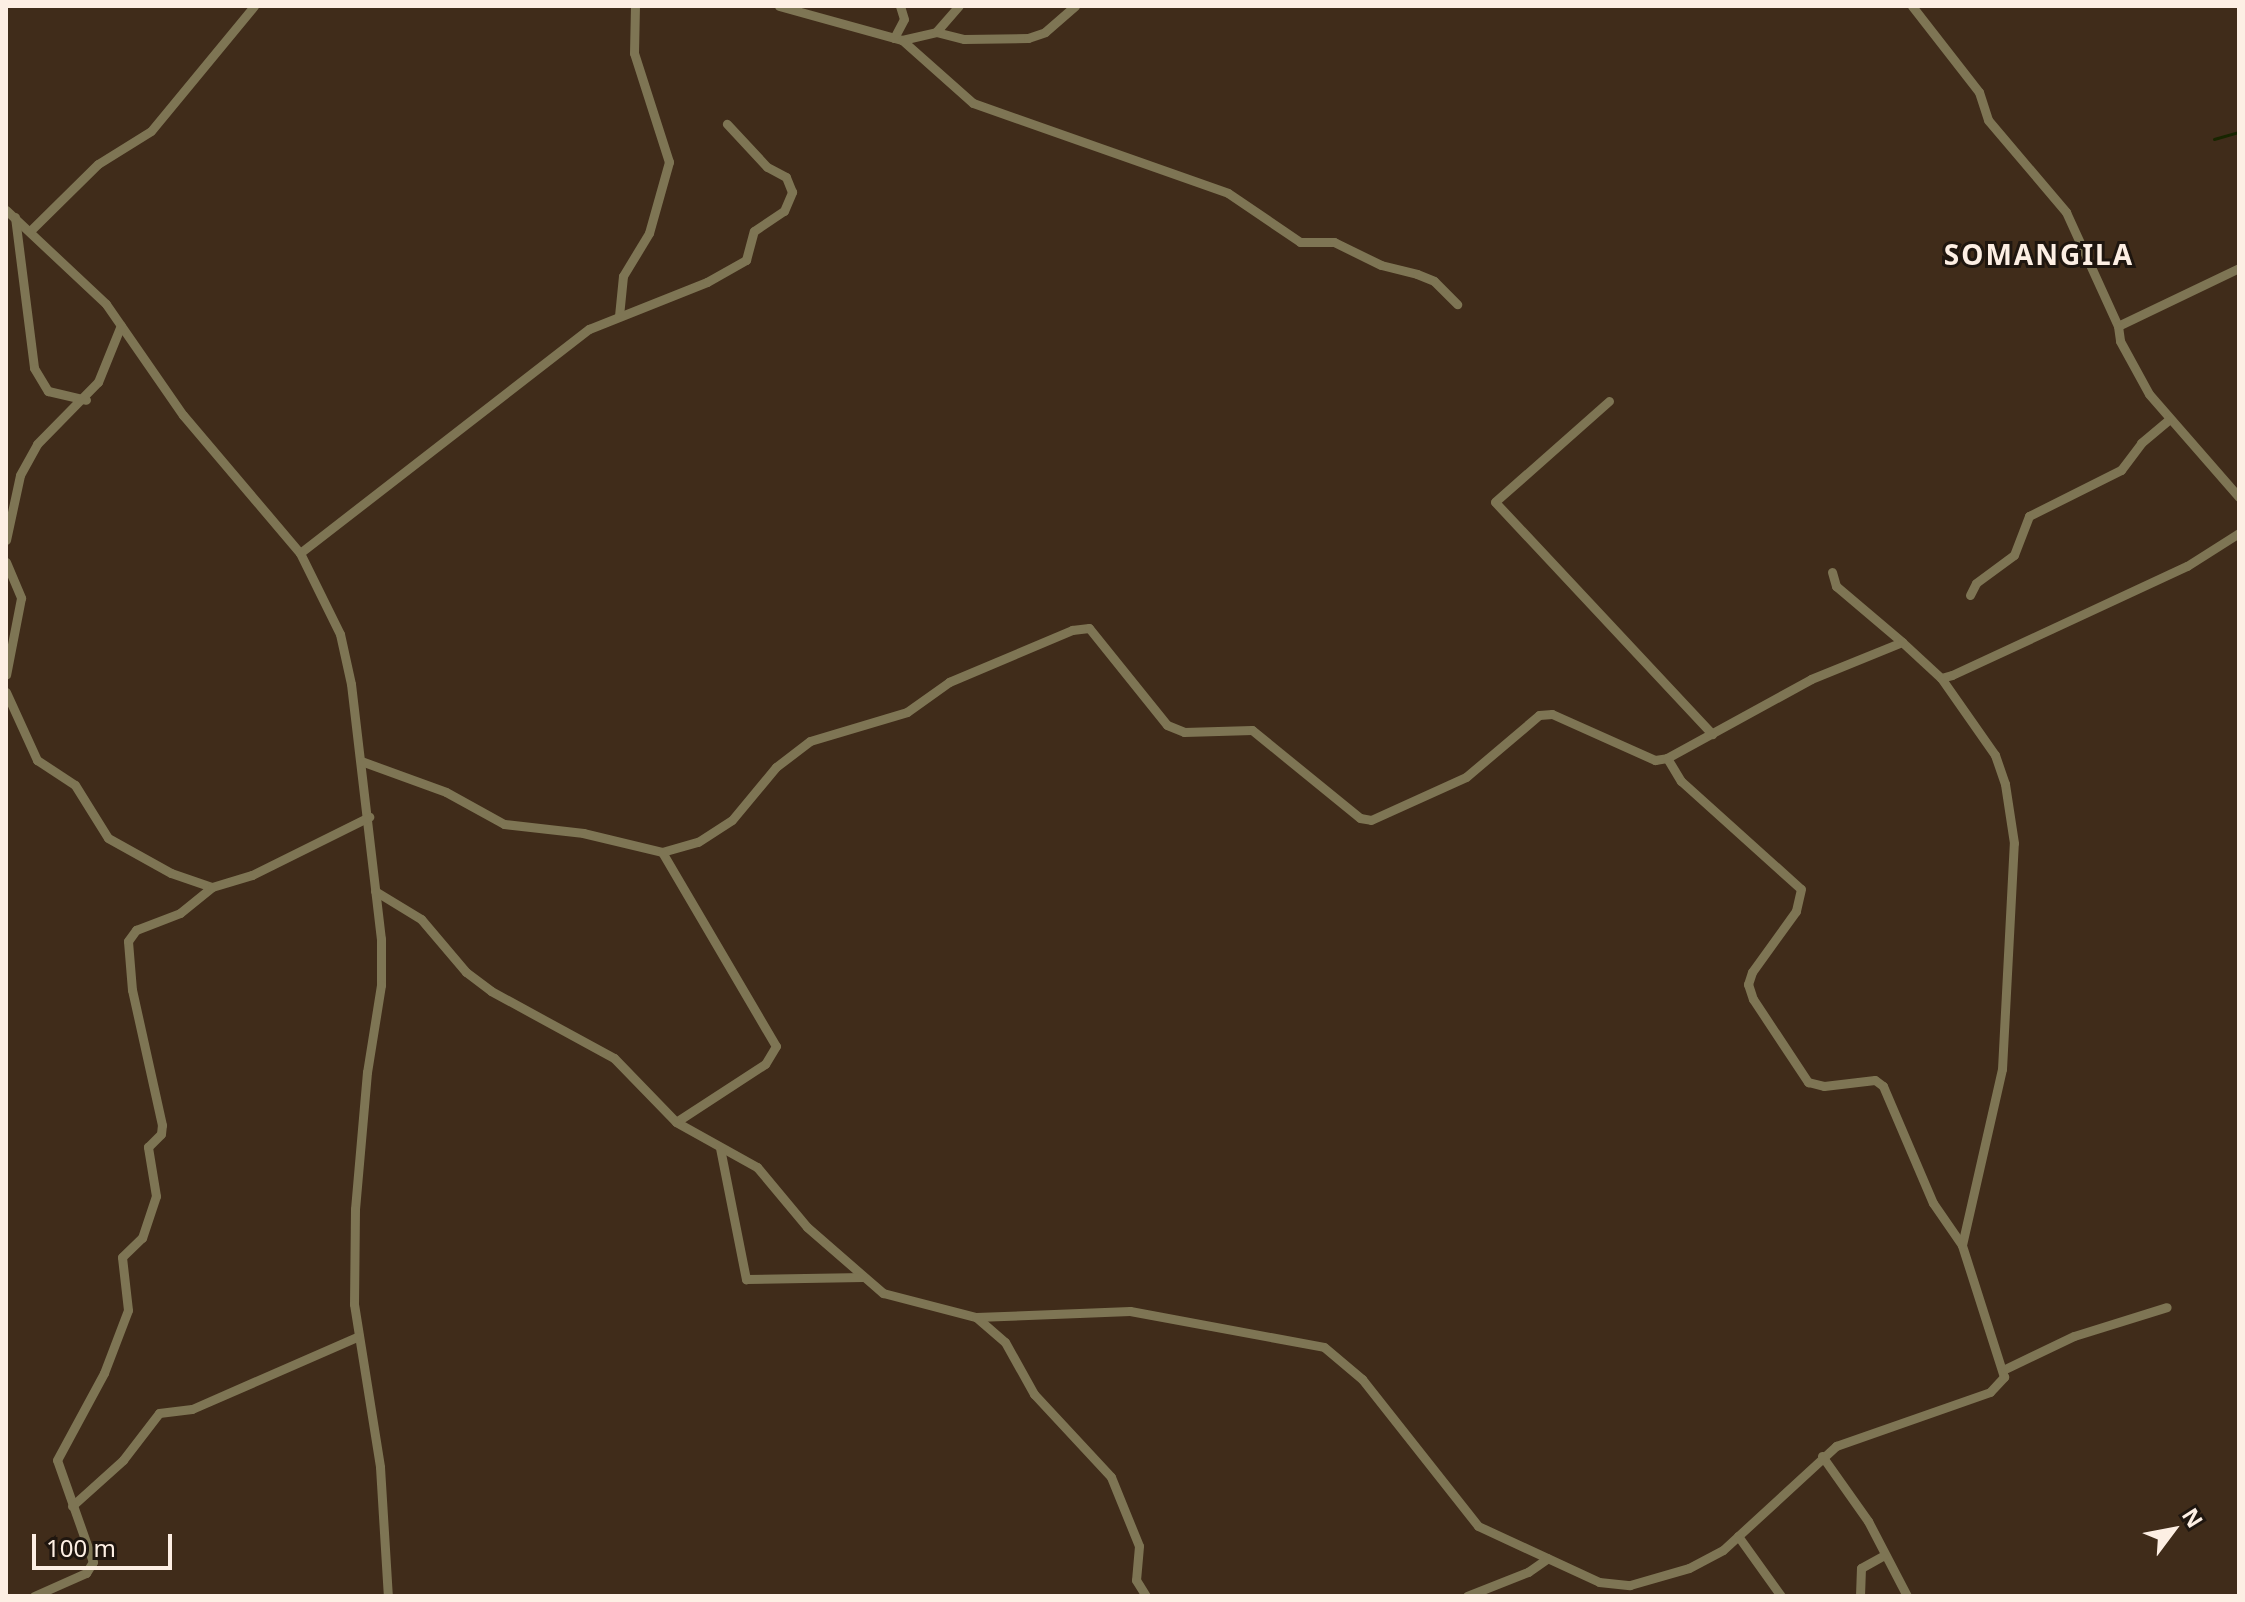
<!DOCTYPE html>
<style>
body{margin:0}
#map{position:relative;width:2245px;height:1602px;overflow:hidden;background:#402c1a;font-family:"Noto Sans",sans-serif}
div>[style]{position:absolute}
.stream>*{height:3px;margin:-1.5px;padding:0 1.5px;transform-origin:1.5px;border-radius:1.5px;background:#182600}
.minor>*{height:9px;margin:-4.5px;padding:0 4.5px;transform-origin:4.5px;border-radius:4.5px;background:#7e7554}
span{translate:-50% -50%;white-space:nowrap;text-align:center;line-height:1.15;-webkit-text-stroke:6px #1f160f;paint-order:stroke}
.district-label{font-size:28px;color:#fdefe4;font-weight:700;letter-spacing:2px}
.frame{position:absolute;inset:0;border:8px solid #fdefe4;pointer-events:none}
.north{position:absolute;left:2133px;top:1490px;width:80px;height:80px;-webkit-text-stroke:6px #1f160f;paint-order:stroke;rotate:58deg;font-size:22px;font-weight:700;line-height:32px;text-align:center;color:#fdefe4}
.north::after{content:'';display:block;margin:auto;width:28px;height:36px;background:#fdefe4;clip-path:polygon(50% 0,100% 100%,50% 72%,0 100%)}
.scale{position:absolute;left:32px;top:1534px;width:140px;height:36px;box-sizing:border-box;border:4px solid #fdefe4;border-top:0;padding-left:10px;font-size:24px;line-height:28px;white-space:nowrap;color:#fdefe4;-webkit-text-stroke:6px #1f160f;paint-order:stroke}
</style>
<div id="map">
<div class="stream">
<i style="left:2214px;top:139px;width:26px;rotate:-16deg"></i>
</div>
<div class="minor">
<i style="left:779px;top:6px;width:128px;rotate:15.5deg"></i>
<i style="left:902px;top:40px;width:35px;rotate:-13deg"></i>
<i style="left:936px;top:32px;width:29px;rotate:14deg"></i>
<i style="left:964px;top:39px;width:64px;rotate:-0.9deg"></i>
<i style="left:1028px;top:38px;width:18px;rotate:-19deg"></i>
<i style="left:1045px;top:32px;width:40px;rotate:-41deg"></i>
<i style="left:1912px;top:6px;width:109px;rotate:52.1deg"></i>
<i style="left:1979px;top:92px;width:29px;rotate:72deg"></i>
<i style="left:1988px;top:120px;width:121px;rotate:49.7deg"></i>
<i style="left:2066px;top:212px;width:125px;rotate:65.5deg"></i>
<i style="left:936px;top:32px;width:35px;rotate:-49deg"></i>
<i style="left:894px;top:38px;width:21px;rotate:-62deg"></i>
<i style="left:904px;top:19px;width:14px;rotate:-107deg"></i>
<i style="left:902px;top:40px;width:95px;rotate:41.6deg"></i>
<i style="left:973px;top:103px;width:270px;rotate:19.4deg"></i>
<i style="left:1228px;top:193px;width:87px;rotate:34.2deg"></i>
<i style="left:1300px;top:242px;width:34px"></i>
<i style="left:1334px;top:242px;width:52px;rotate:26.1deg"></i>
<i style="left:1381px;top:265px;width:37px;rotate:14deg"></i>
<i style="left:1417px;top:274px;width:18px;rotate:22deg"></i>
<i style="left:1434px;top:281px;width:33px;rotate:45deg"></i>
<i style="left:6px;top:210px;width:137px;rotate:43.2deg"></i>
<i style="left:106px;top:304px;width:135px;rotate:55.3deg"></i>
<i style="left:183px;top:415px;width:181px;rotate:49.7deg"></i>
<i style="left:300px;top:553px;width:90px;rotate:63.7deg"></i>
<i style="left:340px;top:634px;width:51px;rotate:77.6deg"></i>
<i style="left:351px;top:684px;width:257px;rotate:83.3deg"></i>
<i style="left:381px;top:939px;width:46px;rotate:90deg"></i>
<i style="left:381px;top:985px;width:88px;rotate:99.1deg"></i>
<i style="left:367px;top:1072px;width:138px;rotate:95deg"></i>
<i style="left:355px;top:1209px;width:95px;rotate:90.6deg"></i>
<i style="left:354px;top:1304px;width:165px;rotate:80.9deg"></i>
<i style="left:380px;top:1467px;width:129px;rotate:86.5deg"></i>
<i style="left:15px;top:217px;width:152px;rotate:82.8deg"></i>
<i style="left:34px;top:368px;width:27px;rotate:59deg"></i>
<i style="left:48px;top:391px;width:39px;rotate:13deg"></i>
<i style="left:30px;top:231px;width:95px;rotate:-44.6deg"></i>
<i style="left:98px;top:164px;width:62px;rotate:-31.9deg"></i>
<i style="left:151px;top:131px;width:162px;rotate:-50.5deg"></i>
<i style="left:2239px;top:268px;width:134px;rotate:154.4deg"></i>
<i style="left:2118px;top:326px;width:15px;rotate:82deg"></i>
<i style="left:2120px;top:341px;width:60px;rotate:61.3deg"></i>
<i style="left:2149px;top:394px;width:137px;rotate:48.9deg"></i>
<i style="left:619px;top:316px;width:40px;rotate:-84.3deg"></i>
<i style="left:623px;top:276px;width:50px;rotate:-58.8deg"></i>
<i style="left:649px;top:233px;width:74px;rotate:-74.3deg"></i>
<i style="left:669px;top:162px;width:114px;rotate:-107.8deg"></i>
<i style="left:634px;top:53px;width:47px;rotate:-88.8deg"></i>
<i style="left:1609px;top:401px;width:152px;rotate:138.5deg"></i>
<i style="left:1495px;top:502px;width:318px;rotate:46.9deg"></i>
<i style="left:6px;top:540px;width:66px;rotate:-77.8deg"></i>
<i style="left:20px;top:475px;width:35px;rotate:-61deg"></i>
<i style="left:37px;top:444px;width:87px;rotate:-45.5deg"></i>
<i style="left:98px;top:382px;width:61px;rotate:-68deg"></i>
<i style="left:300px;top:553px;width:366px;rotate:-37.8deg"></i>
<i style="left:589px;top:329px;width:127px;rotate:-21.7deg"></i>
<i style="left:707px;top:282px;width:45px;rotate:-29.4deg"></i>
<i style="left:746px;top:260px;width:30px;rotate:-75deg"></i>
<i style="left:754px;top:231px;width:36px;rotate:-34deg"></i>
<i style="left:784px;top:211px;width:21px;rotate:-67deg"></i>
<i style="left:792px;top:192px;width:16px;rotate:-112deg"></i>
<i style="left:786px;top:177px;width:21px;rotate:-152deg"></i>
<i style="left:767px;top:167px;width:59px;rotate:-132.9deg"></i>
<i style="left:6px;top:562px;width:39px;rotate:67deg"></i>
<i style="left:21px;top:598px;width:78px;rotate:101deg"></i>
<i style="left:1832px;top:572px;width:15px;rotate:74deg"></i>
<i style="left:1836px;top:586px;width:87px;rotate:40.3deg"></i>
<i style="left:1970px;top:595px;width:13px;rotate:-63deg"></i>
<i style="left:1976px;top:583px;width:47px;rotate:-36.4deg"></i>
<i style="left:2014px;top:555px;width:42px;rotate:-69deg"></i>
<i style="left:2029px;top:516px;width:103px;rotate:-26.6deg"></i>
<i style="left:2121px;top:470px;width:34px;rotate:-53deg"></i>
<i style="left:2141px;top:443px;width:35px;rotate:-40deg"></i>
<i style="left:6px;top:692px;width:75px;rotate:65.5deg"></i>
<i style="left:37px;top:760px;width:45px;rotate:33.3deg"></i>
<i style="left:75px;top:785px;width:62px;rotate:58.1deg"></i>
<i style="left:108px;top:838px;width:72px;rotate:29.1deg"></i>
<i style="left:171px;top:873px;width:43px;rotate:18.9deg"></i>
<i style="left:1667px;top:758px;width:27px;rotate:59deg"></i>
<i style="left:1681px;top:781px;width:161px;rotate:42deg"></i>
<i style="left:1801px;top:889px;width:23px;rotate:103deg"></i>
<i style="left:1796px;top:911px;width:75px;rotate:125.8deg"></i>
<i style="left:1752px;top:972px;width:13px;rotate:108deg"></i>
<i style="left:1748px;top:984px;width:16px;rotate:72deg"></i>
<i style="left:1753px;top:999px;width:100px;rotate:56.5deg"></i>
<i style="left:1808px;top:1082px;width:16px;rotate:14deg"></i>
<i style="left:1824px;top:1086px;width:51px;rotate:-6.7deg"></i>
<i style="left:1875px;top:1080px;width:10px;rotate:37deg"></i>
<i style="left:1883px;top:1086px;width:127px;rotate:66.9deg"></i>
<i style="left:1933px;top:1203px;width:51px;rotate:55.4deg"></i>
<i style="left:361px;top:761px;width:90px;rotate:20deg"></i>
<i style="left:446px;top:792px;width:66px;rotate:28.9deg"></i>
<i style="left:504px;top:824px;width:80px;rotate:6.5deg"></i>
<i style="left:583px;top:833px;width:81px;rotate:13.5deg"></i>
<i style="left:662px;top:852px;width:37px;rotate:-16deg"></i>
<i style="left:698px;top:842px;width:40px;rotate:-32.9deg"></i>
<i style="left:732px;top:820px;width:69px;rotate:-50.3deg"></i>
<i style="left:776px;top:767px;width:43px;rotate:-37.4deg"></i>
<i style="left:810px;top:741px;width:101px;rotate:-16.6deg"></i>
<i style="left:907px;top:712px;width:52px;rotate:-35.5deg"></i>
<i style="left:949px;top:682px;width:134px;rotate:-22.9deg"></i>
<i style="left:1072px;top:630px;width:17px;rotate:-7deg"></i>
<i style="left:1089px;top:628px;width:124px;rotate:51.2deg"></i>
<i style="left:1167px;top:725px;width:18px;rotate:22deg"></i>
<i style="left:1184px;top:732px;width:68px;rotate:-1.7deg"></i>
<i style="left:1252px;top:730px;width:139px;rotate:39.2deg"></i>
<i style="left:1360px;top:818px;width:11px;rotate:10deg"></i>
<i style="left:1371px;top:820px;width:104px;rotate:-24.4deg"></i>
<i style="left:1466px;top:777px;width:96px;rotate:-40.3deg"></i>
<i style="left:1539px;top:715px;width:13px;rotate:-4deg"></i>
<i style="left:1552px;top:714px;width:113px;rotate:24.1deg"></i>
<i style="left:1655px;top:760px;width:12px;rotate:-9deg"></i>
<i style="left:1667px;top:758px;width:164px;rotate:-28.7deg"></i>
<i style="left:1811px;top:679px;width:98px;rotate:-22.1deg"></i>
<i style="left:1902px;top:642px;width:53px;rotate:42.7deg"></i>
<i style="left:1941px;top:678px;width:11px;rotate:-15deg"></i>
<i style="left:1952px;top:675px;width:259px;rotate:-24.9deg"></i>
<i style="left:2187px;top:566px;width:62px;rotate:-32.4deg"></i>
<i style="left:662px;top:852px;width:225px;rotate:59.6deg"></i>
<i style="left:776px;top:1046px;width:21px;rotate:121deg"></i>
<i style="left:765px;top:1064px;width:106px;rotate:146.9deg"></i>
<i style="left:375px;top:891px;width:54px;rotate:31.3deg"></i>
<i style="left:421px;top:919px;width:70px;rotate:49.7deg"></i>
<i style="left:466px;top:972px;width:31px;rotate:37deg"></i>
<i style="left:491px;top:991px;width:140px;rotate:28.6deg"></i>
<i style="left:614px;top:1058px;width:89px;rotate:45.9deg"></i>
<i style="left:676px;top:1122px;width:93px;rotate:29.1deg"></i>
<i style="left:757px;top:1167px;width:78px;rotate:50.2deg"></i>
<i style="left:807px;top:1227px;width:101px;rotate:41deg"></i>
<i style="left:883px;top:1293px;width:96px;rotate:14.5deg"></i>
<i style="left:976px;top:1317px;width:154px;rotate:-2.2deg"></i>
<i style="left:1130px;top:1311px;width:197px;rotate:10.5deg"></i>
<i style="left:1324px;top:1347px;width:50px;rotate:40.1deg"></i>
<i style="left:1362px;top:1379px;width:187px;rotate:51.7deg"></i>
<i style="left:1478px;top:1526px;width:133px;rotate:24.8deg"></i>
<i style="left:1599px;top:1582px;width:31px;rotate:6deg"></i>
<i style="left:1630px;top:1585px;width:61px;rotate:-16.1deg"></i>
<i style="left:1689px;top:1568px;width:38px;rotate:-28deg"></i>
<i style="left:1723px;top:1550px;width:154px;rotate:-42.6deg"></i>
<i style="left:1836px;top:1446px;width:163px;rotate:-19.3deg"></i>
<i style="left:1990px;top:1392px;width:21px;rotate:-47deg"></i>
<i style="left:2004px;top:1377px;width:139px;rotate:-107.7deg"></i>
<i style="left:1962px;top:1245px;width:180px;rotate:-77.2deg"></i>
<i style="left:2002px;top:1069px;width:226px;rotate:-87deg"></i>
<i style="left:2014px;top:843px;width:60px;rotate:-98.7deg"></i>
<i style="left:2005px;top:784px;width:31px;rotate:-109deg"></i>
<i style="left:1995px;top:755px;width:94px;rotate:-125deg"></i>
<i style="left:720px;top:1148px;width:134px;rotate:78.8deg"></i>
<i style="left:746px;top:1279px;width:117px;rotate:-1deg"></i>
<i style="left:976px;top:1317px;width:38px;rotate:41deg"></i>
<i style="left:1005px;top:1342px;width:60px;rotate:60.9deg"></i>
<i style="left:1034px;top:1394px;width:113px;rotate:47.1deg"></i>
<i style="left:1111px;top:1477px;width:74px;rotate:67.9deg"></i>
<i style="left:1139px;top:1546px;width:34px;rotate:95deg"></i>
<i style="left:1136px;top:1580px;width:19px;rotate:58deg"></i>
<i style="left:2005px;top:1369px;width:76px;rotate:-25.6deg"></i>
<i style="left:2074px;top:1336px;width:97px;rotate:-17.3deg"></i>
<i style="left:1822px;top:1456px;width:80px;rotate:54.7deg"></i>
<i style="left:1868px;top:1521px;width:85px;rotate:62.5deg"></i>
<i style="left:72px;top:1506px;width:69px;rotate:-42deg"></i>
<i style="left:123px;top:1460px;width:59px;rotate:-52.5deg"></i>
<i style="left:159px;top:1413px;width:33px;rotate:-7deg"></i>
<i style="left:192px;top:1409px;width:182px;rotate:-23.6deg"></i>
<i style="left:1738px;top:1536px;width:74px;rotate:54.4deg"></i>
<i style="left:34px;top:1596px;width:57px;rotate:-23.9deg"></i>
<i style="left:86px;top:1573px;width:13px;rotate:-58deg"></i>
<i style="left:93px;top:1562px;width:108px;rotate:-109.4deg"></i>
<i style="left:57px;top:1460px;width:99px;rotate:-61.6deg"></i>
<i style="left:104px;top:1373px;width:67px;rotate:-69.1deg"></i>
<i style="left:128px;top:1310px;width:53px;rotate:-96.5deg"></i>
<i style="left:122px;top:1257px;width:28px;rotate:-44deg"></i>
<i style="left:142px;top:1238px;width:44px;rotate:-71.6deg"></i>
<i style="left:156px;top:1196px;width:50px;rotate:-99.3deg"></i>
<i style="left:148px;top:1147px;width:18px;rotate:-45deg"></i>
<i style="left:161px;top:1134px;width:9px;rotate:-84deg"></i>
<i style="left:162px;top:1125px;width:138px;rotate:-102.5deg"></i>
<i style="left:132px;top:990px;width:49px;rotate:-94.7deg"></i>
<i style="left:128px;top:941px;width:14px;rotate:-54deg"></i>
<i style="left:136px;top:930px;width:47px;rotate:-21.1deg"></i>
<i style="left:180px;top:913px;width:41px;rotate:-39.1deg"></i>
<i style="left:212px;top:887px;width:42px;rotate:-16.7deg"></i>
<i style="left:252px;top:875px;width:131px;rotate:-26.4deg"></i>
<i style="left:1467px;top:1596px;width:66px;rotate:-21.5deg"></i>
<i style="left:1528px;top:1572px;width:24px;rotate:-35deg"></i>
<i style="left:1860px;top:1596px;width:28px;rotate:-88deg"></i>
<i style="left:1861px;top:1568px;width:26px;rotate:-29deg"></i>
</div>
<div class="district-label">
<span style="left:2039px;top:254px">SOMANGILA</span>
</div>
<div class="frame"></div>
<div class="north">N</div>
<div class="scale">100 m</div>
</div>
